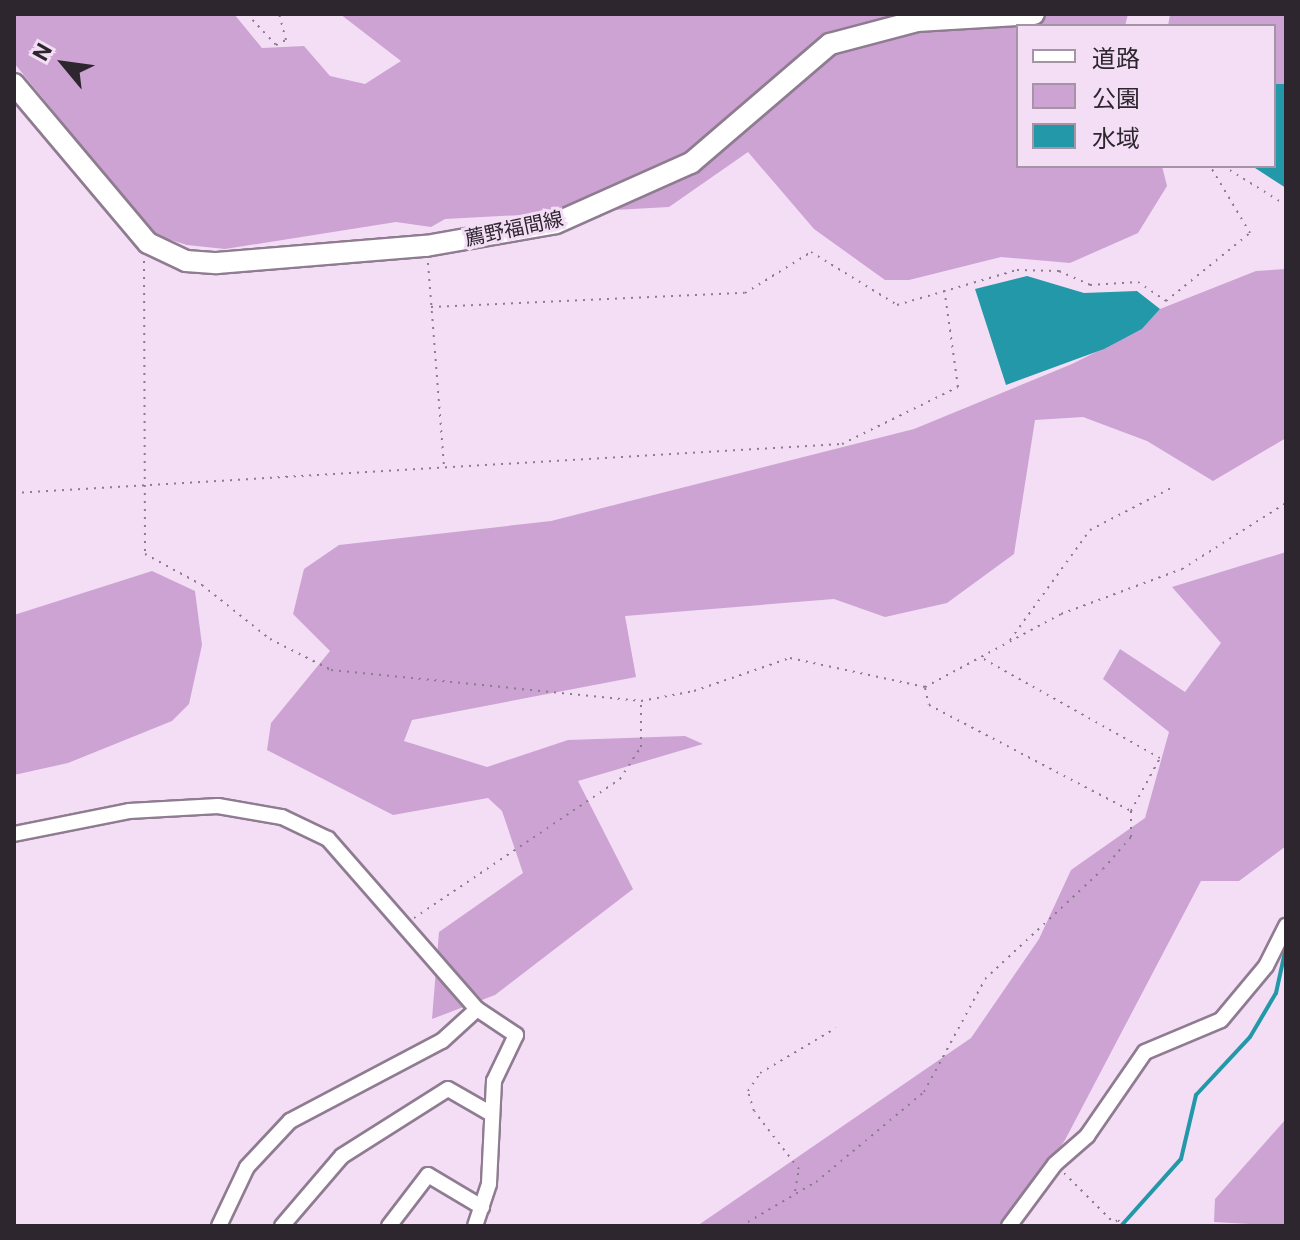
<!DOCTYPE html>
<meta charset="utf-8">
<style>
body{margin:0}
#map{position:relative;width:1300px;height:1240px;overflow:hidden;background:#f3def6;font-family:Roboto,"Noto Sans JP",sans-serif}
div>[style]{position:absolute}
.green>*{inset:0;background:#cca3d2}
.water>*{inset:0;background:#2398a8}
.stream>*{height:4px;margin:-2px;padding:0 2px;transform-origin:2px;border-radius:2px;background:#2398a8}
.path>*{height:2px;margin-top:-1px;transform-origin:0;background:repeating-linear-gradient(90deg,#8a7c8c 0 2px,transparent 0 8px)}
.roads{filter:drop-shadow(2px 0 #8f7c91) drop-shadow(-2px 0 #8f7c91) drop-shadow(0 2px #8f7c91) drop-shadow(0 -2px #8f7c91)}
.street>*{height:14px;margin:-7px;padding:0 7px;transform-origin:7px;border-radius:7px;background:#fff}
.secondary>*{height:20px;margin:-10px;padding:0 10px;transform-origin:10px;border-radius:10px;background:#fff}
span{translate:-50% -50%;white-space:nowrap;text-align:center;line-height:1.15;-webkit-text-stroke:6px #f3def6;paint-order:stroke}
.street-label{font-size:20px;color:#2e262f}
.frame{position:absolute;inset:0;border:16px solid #2e262f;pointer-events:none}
.legend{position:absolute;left:1016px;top:24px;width:260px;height:144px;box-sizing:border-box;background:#f3def6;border:2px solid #a494a6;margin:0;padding:10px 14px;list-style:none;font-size:24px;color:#2e262f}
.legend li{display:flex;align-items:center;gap:16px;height:40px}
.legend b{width:40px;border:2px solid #a494a6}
.north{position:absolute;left:24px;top:24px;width:80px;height:80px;-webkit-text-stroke:6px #f3def6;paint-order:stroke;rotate:299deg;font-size:22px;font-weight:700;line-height:32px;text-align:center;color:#2e262f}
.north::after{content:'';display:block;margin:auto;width:28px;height:36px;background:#2e262f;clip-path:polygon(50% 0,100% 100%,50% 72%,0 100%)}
</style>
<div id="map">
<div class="green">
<i style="clip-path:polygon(14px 14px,234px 14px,262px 48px,304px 46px,330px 76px,365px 84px,401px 61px,340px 14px,1128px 14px,1125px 26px,1018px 26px,1018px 166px,1162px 166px,1167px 186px,1138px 233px,1070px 263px,1001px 257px,909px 280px,885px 280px,814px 229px,748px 152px,669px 207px,445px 219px,431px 227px,396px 222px,225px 249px,187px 245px,155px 235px,14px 63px)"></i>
<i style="clip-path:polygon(1170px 14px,1286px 14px,1286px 84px,1274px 84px,1274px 26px,1168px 26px)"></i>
<i style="clip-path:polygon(1286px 269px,1286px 438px,1213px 481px,1147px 441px,1083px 417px,1035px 420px,1014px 554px,947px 603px,885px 617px,834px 599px,625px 616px,636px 677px,412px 720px,404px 741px,487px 767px,568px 740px,685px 736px,703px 744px,578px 781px,633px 889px,495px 995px,432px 1019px,439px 932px,523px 873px,502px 811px,488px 798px,393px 815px,267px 750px,271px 723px,330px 651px,293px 614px,304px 569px,339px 545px,551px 521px,914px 429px,1072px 364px,1142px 329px,1160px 309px,1256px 271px)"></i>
<i style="clip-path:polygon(1286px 552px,1286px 846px,1239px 881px,1201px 881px,1065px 1140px,1017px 1207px,999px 1226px,697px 1226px,971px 1038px,1039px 939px,1071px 870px,1145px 818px,1169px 732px,1103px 679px,1120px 649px,1185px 692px,1221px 643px,1172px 587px)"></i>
<i style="clip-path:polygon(152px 571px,195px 591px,202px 645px,189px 704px,172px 721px,68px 763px,14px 775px,14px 615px)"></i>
<i style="clip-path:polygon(1286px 1119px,1286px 1226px,1214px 1222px,1215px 1199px)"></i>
</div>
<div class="water">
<i style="clip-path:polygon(1274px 84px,1286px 84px,1286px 188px,1252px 166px,1274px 166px)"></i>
<i style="clip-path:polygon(1027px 276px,1084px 293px,1137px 291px,1160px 309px,1142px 329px,1104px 349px,1006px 385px,975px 289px)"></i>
</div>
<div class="stream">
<i style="left:1121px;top:1226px;width:90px;rotate:-48.2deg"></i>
<i style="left:1181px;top:1159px;width:66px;rotate:-76.8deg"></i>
<i style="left:1196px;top:1095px;width:79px;rotate:-47deg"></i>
<i style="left:1250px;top:1037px;width:51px;rotate:-59.4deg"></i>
<i style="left:1276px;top:993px;width:47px;rotate:-77.7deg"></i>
</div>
<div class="path">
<i style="left:247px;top:14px;width:42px;rotate:46.9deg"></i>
<i style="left:276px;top:45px;width:11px;rotate:-27deg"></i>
<i style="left:286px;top:40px;width:27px;rotate:-105deg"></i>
<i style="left:1223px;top:166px;width:74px;rotate:31.8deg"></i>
<i style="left:144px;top:261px;width:293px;rotate:89.8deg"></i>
<i style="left:145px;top:554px;width:65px;rotate:28.5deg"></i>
<i style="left:202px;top:585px;width:87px;rotate:38.5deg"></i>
<i style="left:270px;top:639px;width:68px;rotate:26.9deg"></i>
<i style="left:331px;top:670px;width:312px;rotate:5.7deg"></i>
<i style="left:641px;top:701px;width:54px;rotate:-10.7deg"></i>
<i style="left:694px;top:691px;width:102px;rotate:-19deg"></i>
<i style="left:790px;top:658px;width:138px;rotate:12.1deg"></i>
<i style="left:925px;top:687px;width:154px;rotate:-28.2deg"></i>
<i style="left:1061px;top:614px;width:129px;rotate:-20.4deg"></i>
<i style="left:1182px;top:569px;width:123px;rotate:-32.4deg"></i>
<i style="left:428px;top:263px;width:206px;rotate:85.5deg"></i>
<i style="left:431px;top:307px;width:314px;rotate:-2.6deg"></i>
<i style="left:745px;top:293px;width:78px;rotate:-31.8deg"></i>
<i style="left:811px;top:252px;width:101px;rotate:31.6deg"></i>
<i style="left:897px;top:305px;width:125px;rotate:-16.3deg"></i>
<i style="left:1017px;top:270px;width:42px;rotate:1.4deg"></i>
<i style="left:1059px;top:271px;width:34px;rotate:24deg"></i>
<i style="left:1090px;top:285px;width:48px;rotate:-3.6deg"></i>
<i style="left:1138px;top:282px;width:34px;rotate:34deg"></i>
<i style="left:1166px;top:301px;width:108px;rotate:-39deg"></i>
<i style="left:1250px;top:233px;width:78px;rotate:-120.8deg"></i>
<i style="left:14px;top:493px;width:829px;rotate:-3.39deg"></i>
<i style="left:842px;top:444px;width:129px;rotate:-26.2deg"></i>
<i style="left:958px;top:387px;width:101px;rotate:-98deg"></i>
<i style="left:1010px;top:640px;width:136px;rotate:-54deg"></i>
<i style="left:1090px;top:530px;width:91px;rotate:-27.4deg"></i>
<i style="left:925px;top:688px;width:17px;rotate:77deg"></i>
<i style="left:929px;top:705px;width:228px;rotate:27.7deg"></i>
<i style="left:1131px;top:811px;width:60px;rotate:-61.3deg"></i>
<i style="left:1160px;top:758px;width:204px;rotate:-150.7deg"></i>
<i style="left:414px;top:918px;width:249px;rotate:-34deg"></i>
<i style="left:620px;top:779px;width:38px;rotate:-57deg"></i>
<i style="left:641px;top:747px;width:46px;rotate:-90deg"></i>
<i style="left:1064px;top:1173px;width:71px;rotate:45deg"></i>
<i style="left:795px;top:1191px;width:22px;rotate:-80deg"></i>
<i style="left:799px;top:1169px;width:73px;rotate:-127.8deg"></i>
<i style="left:754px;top:1111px;width:21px;rotate:-107deg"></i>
<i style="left:748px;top:1091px;width:22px;rotate:-56deg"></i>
<i style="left:760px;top:1073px;width:88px;rotate:-30.6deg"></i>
<i style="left:741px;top:1226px;width:87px;rotate:-30.4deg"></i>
<i style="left:816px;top:1182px;width:141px;rotate:-39.8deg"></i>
<i style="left:924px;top:1092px;width:128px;rotate:-61.6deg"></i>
<i style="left:985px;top:979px;width:161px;rotate:-43deg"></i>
<i style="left:1103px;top:869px;width:43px;rotate:-48.8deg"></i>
<i style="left:1131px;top:837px;width:26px;rotate:-90deg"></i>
<i style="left:1109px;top:1226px;width:11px;rotate:-34deg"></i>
<i style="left:1118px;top:1220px;width:8px;rotate:45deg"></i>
</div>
<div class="roads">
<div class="street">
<i style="left:14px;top:834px;width:117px;rotate:-11.3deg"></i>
<i style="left:129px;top:811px;width:89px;rotate:-3.2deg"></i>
<i style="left:218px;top:806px;width:65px;rotate:9.8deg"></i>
<i style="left:282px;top:817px;width:51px;rotate:25.6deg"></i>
<i style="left:328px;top:839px;width:226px;rotate:48.8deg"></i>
<i style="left:477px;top:1009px;width:47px;rotate:33.7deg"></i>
<i style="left:516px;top:1035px;width:51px;rotate:115.6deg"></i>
<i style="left:494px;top:1081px;width:103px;rotate:92.8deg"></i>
<i style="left:489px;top:1184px;width:44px;rotate:108.4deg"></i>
<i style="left:219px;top:1226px;width:65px;rotate:-64.6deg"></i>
<i style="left:247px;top:1167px;width:63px;rotate:-46.9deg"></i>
<i style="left:290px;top:1121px;width:172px;rotate:-27.8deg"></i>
<i style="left:442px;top:1041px;width:47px;rotate:-42.4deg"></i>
<i style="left:282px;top:1226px;width:92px;rotate:-49.4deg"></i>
<i style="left:342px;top:1156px;width:125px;rotate:-32.3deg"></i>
<i style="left:448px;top:1089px;width:46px;rotate:29.9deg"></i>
<i style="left:389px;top:1226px;width:64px;rotate:-52.6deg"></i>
<i style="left:428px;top:1175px;width:63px;rotate:30.7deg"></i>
<i style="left:1009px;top:1226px;width:77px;rotate:-53.4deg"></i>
<i style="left:1055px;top:1164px;width:43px;rotate:-41.2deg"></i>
<i style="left:1087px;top:1136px;width:102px;rotate:-55.4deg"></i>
<i style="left:1145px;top:1052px;width:82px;rotate:-22.8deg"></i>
<i style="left:1221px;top:1020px;width:70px;rotate:-50.2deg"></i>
<i style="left:1266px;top:966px;width:45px;rotate:-63.4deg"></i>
</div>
<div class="secondary">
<i style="left:14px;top:84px;width:208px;rotate:49.9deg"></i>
<i style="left:148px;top:243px;width:42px;rotate:25.3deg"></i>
<i style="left:186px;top:261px;width:31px;rotate:4deg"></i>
<i style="left:217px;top:263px;width:210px;rotate:-4.7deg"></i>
<i style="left:426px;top:246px;width:132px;rotate:-10deg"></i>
<i style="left:556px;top:223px;width:148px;rotate:-24deg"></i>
<i style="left:691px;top:163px;width:183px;rotate:-40.6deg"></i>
<i style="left:830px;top:44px;width:90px;rotate:-14.8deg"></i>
<i style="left:917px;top:21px;width:117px;rotate:-3.4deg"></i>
</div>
</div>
<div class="street-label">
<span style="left:514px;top:229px;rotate:-12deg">薦野福間線</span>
</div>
<div class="frame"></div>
<ul class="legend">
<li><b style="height:10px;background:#fff"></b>道路</li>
<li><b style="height:22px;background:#cca3d2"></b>公園</li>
<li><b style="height:22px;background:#2398a8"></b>水域</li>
</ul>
<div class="north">N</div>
</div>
